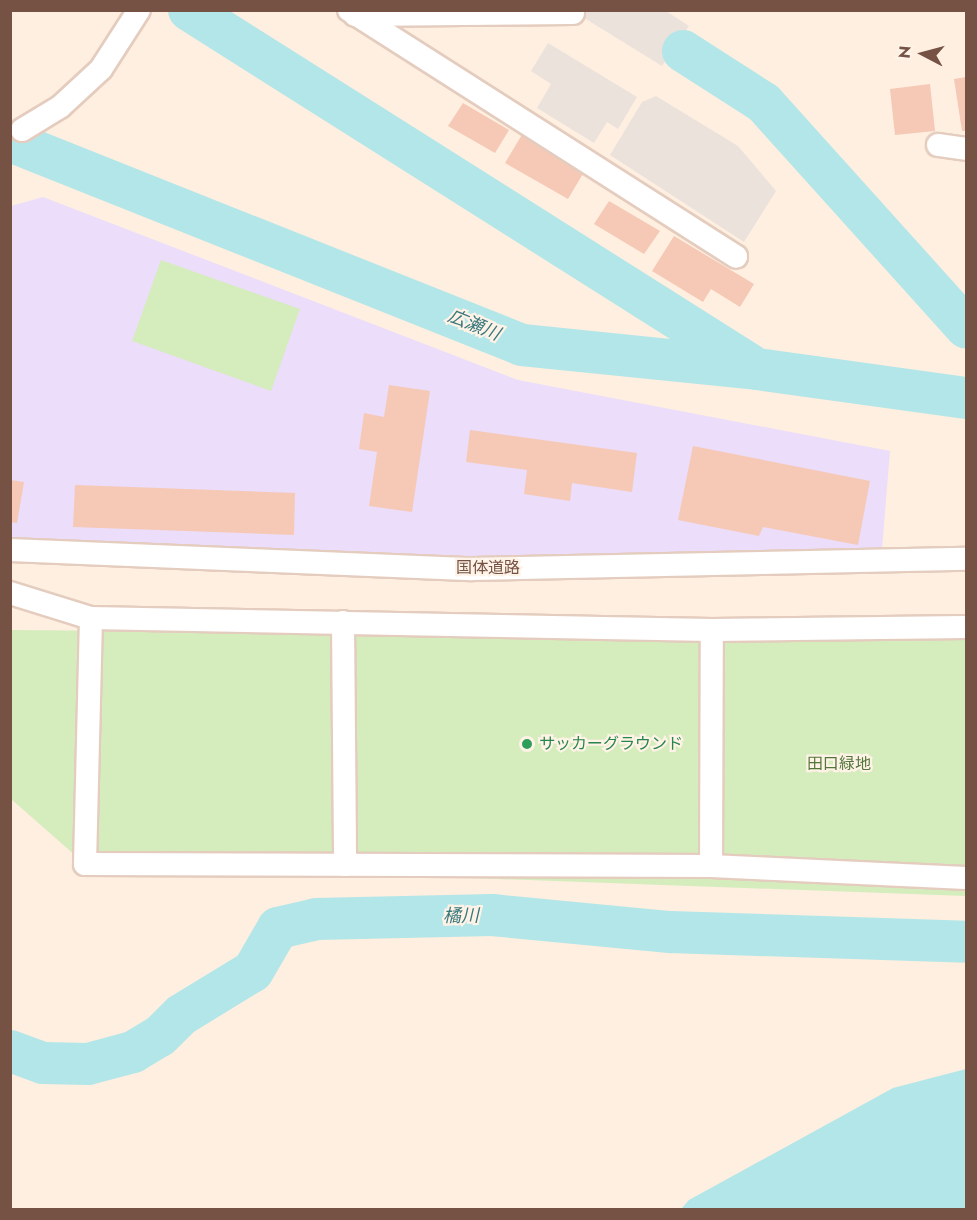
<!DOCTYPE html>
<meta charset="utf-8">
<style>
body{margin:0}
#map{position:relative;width:977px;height:1220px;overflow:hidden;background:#feefe0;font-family:Jost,"Noto Sans JP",sans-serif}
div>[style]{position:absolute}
.industrial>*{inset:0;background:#ece2dc}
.education>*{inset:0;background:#ecddfa}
.green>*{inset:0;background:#d5ecbd}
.water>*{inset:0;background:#b3e6e8}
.river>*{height:42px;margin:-21px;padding:0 21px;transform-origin:21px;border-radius:21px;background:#b3e6e8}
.building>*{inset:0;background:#f5c9b5}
.roads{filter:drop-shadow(2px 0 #e4ccbe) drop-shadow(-2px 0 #e4ccbe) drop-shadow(0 2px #e4ccbe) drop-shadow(0 -2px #e4ccbe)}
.minor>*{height:22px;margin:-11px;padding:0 11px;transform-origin:11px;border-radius:11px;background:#fff}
.dots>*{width:16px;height:16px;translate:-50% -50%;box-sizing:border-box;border:3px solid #fff3e7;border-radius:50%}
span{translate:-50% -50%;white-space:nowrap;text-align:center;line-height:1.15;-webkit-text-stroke:4.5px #fff3e7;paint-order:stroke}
.street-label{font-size:16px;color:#765245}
.leisure-label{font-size:16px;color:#27864d}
.left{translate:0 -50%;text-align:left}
.park-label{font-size:16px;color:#52773a}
.water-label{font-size:18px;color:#38787d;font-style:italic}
.frame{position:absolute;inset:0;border:12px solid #765245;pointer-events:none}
.north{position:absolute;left:893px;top:24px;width:60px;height:60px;-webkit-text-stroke:4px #fff3e7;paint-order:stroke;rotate:276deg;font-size:16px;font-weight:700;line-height:24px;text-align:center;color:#765245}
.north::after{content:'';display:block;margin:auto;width:21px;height:27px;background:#765245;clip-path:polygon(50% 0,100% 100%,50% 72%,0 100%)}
</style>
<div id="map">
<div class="industrial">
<i style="clip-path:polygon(585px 11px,666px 11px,689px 26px,662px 66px,581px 16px)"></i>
<i style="clip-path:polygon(548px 43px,637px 97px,618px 129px,607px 122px,594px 143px,537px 108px,551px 84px,531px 71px)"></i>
<i style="clip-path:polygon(656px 96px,738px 146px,776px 191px,744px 242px,610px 155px,642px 102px)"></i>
</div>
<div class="education">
<i style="clip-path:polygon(43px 197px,518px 380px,890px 451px,881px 561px,472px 569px,11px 550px,11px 206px)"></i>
</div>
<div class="green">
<i style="clip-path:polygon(161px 260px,300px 309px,271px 391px,132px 341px)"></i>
<i style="clip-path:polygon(11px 630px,966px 638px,966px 896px,85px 864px,11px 799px)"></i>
</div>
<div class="water">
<i style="clip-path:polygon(966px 1069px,966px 1209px,681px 1209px,689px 1200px,893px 1088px)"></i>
</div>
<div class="river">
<i style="left:189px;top:10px;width:663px;rotate:32.3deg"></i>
<i style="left:683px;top:51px;width:96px;rotate:32.7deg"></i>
<i style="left:764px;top:103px;width:302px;rotate:48deg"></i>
<i style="left:10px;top:141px;width:551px;rotate:21.72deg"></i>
<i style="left:522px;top:345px;width:236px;rotate:5.8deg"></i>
<i style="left:757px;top:369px;width:211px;rotate:7.9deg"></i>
<i style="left:10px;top:1051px;width:35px;rotate:20deg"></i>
<i style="left:43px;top:1063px;width:45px;rotate:1.3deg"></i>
<i style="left:88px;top:1064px;width:47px;rotate:-14.9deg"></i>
<i style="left:133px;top:1052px;width:31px;rotate:-31deg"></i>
<i style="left:160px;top:1036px;width:30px;rotate:-45deg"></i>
<i style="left:181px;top:1015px;width:84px;rotate:-31.4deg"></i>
<i style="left:253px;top:971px;width:50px;rotate:-59.8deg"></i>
<i style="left:278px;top:928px;width:39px;rotate:-13deg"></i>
<i style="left:316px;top:919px;width:176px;rotate:-1.3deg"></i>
<i style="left:492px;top:915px;width:179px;rotate:5.5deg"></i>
<i style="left:670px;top:932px;width:296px;rotate:1.9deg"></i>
</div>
<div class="building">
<i style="clip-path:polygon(966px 77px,966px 131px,962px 131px,954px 79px)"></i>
<i style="clip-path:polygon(930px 84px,935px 131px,895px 135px,890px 89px)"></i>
<i style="clip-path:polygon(463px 103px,509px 130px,495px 153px,448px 126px)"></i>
<i style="clip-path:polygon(523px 133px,584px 172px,568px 199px,505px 163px)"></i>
<i style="clip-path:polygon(609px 201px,660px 231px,644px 254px,594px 224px)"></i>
<i style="clip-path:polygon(674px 236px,754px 284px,740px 307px,711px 289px,703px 302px,652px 271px)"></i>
<i style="clip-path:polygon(389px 385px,430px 391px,412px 512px,369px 506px,377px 452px,359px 449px,364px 413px,384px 417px)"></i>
<i style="clip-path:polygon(470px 430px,637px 453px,632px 492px,572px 483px,570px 501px,524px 494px,527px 470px,466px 462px)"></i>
<i style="clip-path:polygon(693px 446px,870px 481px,858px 545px,763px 527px,759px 536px,678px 520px)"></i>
<i style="clip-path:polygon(10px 480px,24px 482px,17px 523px,10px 522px)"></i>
<i style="clip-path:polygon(75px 485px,295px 493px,294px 535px,73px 527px)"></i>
</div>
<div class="roads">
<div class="minor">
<i style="left:349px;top:10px;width:459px;rotate:32.5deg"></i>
<i style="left:355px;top:15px;width:218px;rotate:-0.5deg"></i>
<i style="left:22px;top:130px;width:44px;rotate:-31.2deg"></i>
<i style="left:60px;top:107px;width:56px;rotate:-42.8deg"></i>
<i style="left:101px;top:69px;width:70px;rotate:-57.2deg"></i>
<i style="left:938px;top:145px;width:28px;rotate:8deg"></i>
<i style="left:10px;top:550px;width:462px;rotate:2.4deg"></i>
<i style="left:472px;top:569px;width:494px;rotate:-1.2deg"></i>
<i style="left:10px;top:593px;width:85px;rotate:17.2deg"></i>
<i style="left:91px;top:618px;width:621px;rotate:1.11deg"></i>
<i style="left:712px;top:630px;width:254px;rotate:-0.7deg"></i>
<i style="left:91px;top:618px;width:246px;rotate:91.4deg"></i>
<i style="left:85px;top:864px;width:626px;rotate:0.18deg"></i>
<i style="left:711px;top:866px;width:255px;rotate:2.7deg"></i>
<i style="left:343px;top:622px;width:243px;rotate:89.5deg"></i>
<i style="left:711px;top:866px;width:236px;rotate:-89.8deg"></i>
</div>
</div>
<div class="dots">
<i style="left:527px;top:744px;background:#2e9e5b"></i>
</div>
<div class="street-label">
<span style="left:488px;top:568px">国体道路</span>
</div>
<div class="leisure-label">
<span class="left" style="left:539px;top:744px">サッカーグラウンド</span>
</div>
<div class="park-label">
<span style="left:839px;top:764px">田口緑地</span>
</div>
<div class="water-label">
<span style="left:474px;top:325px;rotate:22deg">広瀬川</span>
<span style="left:461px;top:916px;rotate:-1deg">橘川</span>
</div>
<div class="frame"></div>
<div class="north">N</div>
</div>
